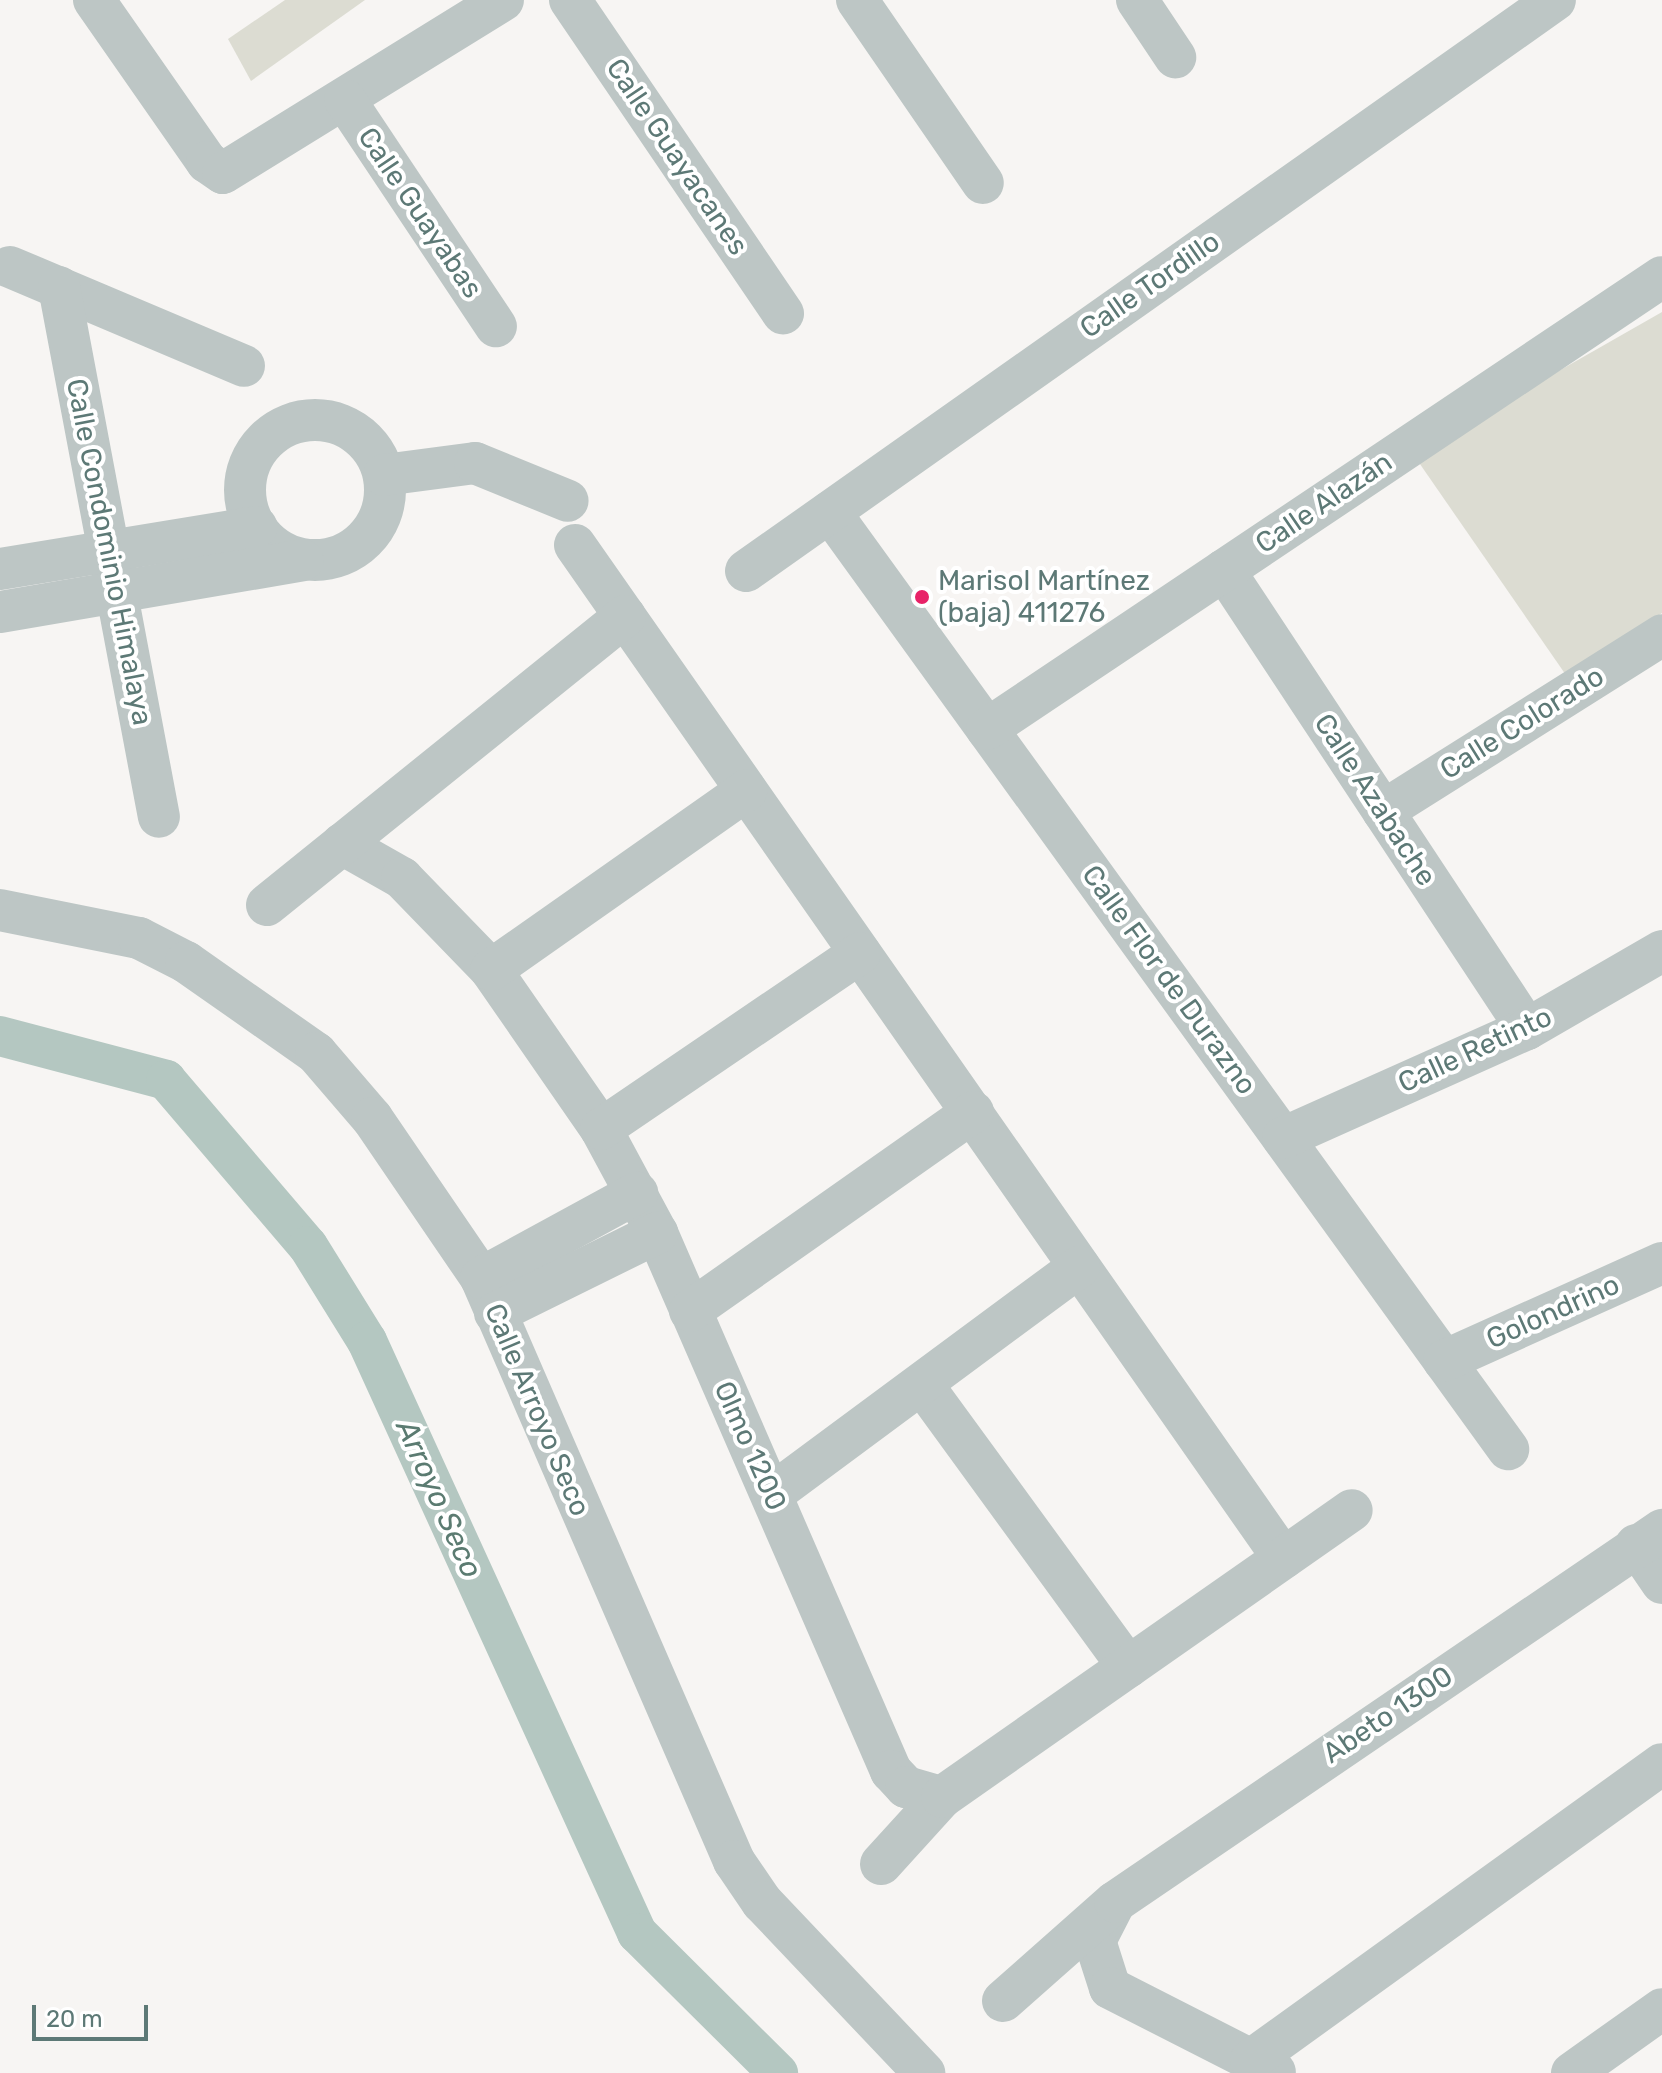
<!DOCTYPE html>
<meta charset="utf-8">
<style>
body{margin:0}
#map{position:relative;width:1662px;height:2073px;overflow:hidden;background:#f7f5f3;font-family:Rubik,sans-serif}
div>[style]{position:absolute}
.green>*{inset:0;background:#dcdcd2}
.canal>*{height:40px;margin:-20px;padding:0 20px;transform-origin:20px;border-radius:20px;background:#b4c7c1}
.minor>*{height:42px;margin:-21px;padding:0 21px;transform-origin:21px;border-radius:21px;background:#bdc6c5}
.minor>.ring{margin:-21px;padding:0;box-sizing:content-box;background:none;border:42px solid #bdc6c5;border-radius:50%}
.dots>*{width:22px;height:22px;translate:-50% -50%;box-sizing:border-box;border:4px solid #fff;border-radius:50%}
span{translate:-50% -50%;white-space:nowrap;text-align:center;line-height:1.15;-webkit-text-stroke:8px #fff;paint-order:stroke}
.street-label{font-size:28px;color:#5d7976}
.poi-label{font-size:28px;color:#5d7976}
.left{translate:0 -50%;text-align:left}
.water-label{font-size:30px;color:#5b7b71;font-style:italic}
.scale{position:absolute;left:32px;top:2005px;width:116px;height:36px;box-sizing:border-box;border:4px solid #5d7976;border-top:0;padding-left:10px;font-size:24px;line-height:28px;white-space:nowrap;color:#5d7976;-webkit-text-stroke:6px #fff;paint-order:stroke}
</style>
<div id="map">
<div class="green">
<i style="clip-path:polygon(285px 0,365px 0,251px 81px,228px 39px)"></i>
<i style="clip-path:polygon(1662px 312px,1662px 613px,1568px 678px,1413px 454px)"></i>
</div>
<div class="canal">
<i style="left:0;top:1036px;width:172px;rotate:14.8deg"></i>
<i style="left:166px;top:1080px;width:218px;rotate:49.5deg"></i>
<i style="left:308px;top:1246px;width:112px;rotate:58.2deg"></i>
<i style="left:367px;top:1341px;width:651px;rotate:65.48deg"></i>
<i style="left:637px;top:1933px;width:199px;rotate:44.8deg"></i>
</div>
<div class="minor">
<i style="left:94px;top:0;width:198px;rotate:55.1deg"></i>
<i style="left:207px;top:162px;width:19px;rotate:35deg"></i>
<i style="left:223px;top:173px;width:329px;rotate:-31.7deg"></i>
<i style="left:570px;top:0;width:379px;rotate:55.8deg"></i>
<i style="left:857px;top:0;width:222px;rotate:55.5deg"></i>
<i style="left:1137px;top:0;width:69px;rotate:56.3deg"></i>
<i style="left:345px;top:100px;width:272px;rotate:56.3deg"></i>
<i style="left:10px;top:267px;width:254px;rotate:22.9deg"></i>
<i style="left:59px;top:287px;width:539px;rotate:79.32deg"></i>
<i class="ring" style="left:245px;top:420px;width:98px;height:98px"></i>
<i style="left:384px;top:475px;width:92px;rotate:-7.5deg"></i>
<i style="left:475px;top:463px;width:100px;rotate:22.2deg"></i>
<i style="left:830px;top:512px;width:1157px;rotate:54.11deg"></i>
<i style="left:575px;top:545px;width:1236px;rotate:55.05deg"></i>
<i style="left:0;top:569px;width:260px;rotate:-9.3deg"></i>
<i style="left:1224px;top:570px;width:550px;rotate:56.57deg"></i>
<i style="left:746px;top:571px;width:990px;rotate:-35.21deg"></i>
<i style="left:0;top:612px;width:307px;rotate:-9.7deg"></i>
<i style="left:987px;top:729px;width:812px;rotate:-33.81deg"></i>
<i style="left:1383px;top:811px;width:330px;rotate:-32.2deg"></i>
<i style="left:342px;top:844px;width:69px;rotate:29.5deg"></i>
<i style="left:402px;top:878px;width:128px;rotate:45.9deg"></i>
<i style="left:491px;top:970px;width:193px;rotate:55.3deg"></i>
<i style="left:601px;top:1129px;width:118px;rotate:61.7deg"></i>
<i style="left:657px;top:1233px;width:587px;rotate:66.49deg"></i>
<i style="left:891px;top:1771px;width:22px;rotate:47deg"></i>
<i style="left:906px;top:1787px;width:37px;rotate:16deg"></i>
<i style="left:267px;top:905px;width:460px;rotate:-38.9deg"></i>
<i style="left:0;top:910px;width:142px;rotate:11.4deg"></i>
<i style="left:139px;top:938px;width:53px;rotate:27.1deg"></i>
<i style="left:186px;top:962px;width:159px;rotate:35deg"></i>
<i style="left:316px;top:1053px;width:86px;rotate:49.3deg"></i>
<i style="left:372px;top:1118px;width:194px;rotate:55.7deg"></i>
<i style="left:481px;top:1278px;width:636px;rotate:66.54deg"></i>
<i style="left:734px;top:1861px;width:50px;rotate:55.7deg"></i>
<i style="left:762px;top:1902px;width:236px;rotate:46.5deg"></i>
<i style="left:491px;top:970px;width:312px;rotate:-35.1deg"></i>
<i style="left:601px;top:1129px;width:313px;rotate:-34.2deg"></i>
<i style="left:1283px;top:1138px;width:267px;rotate:-24.1deg"></i>
<i style="left:1527px;top:1029px;width:156px;rotate:-30deg"></i>
<i style="left:481px;top:1278px;width:178px;rotate:-28.6deg"></i>
<i style="left:690px;top:1311px;width:346px;rotate:-35.1deg"></i>
<i style="left:495px;top:1313px;width:181px;rotate:-26.3deg"></i>
<i style="left:1444px;top:1361px;width:239px;rotate:-24.2deg"></i>
<i style="left:922px;top:1384px;width:350px;rotate:53.9deg"></i>
<i style="left:772px;top:1494px;width:382px;rotate:-36.5deg"></i>
<i style="left:1636px;top:1545px;width:46px;rotate:55.6deg"></i>
<i style="left:881px;top:1864px;width:91px;rotate:-47.7deg"></i>
<i style="left:942px;top:1797px;width:500px;rotate:-34.99deg"></i>
<i style="left:1114px;top:1904px;width:42px;rotate:117.2deg"></i>
<i style="left:1095px;top:1941px;width:49px;rotate:72.3deg"></i>
<i style="left:1110px;top:1988px;width:185px;rotate:27deg"></i>
<i style="left:1003px;top:2001px;width:149px;rotate:-41.5deg"></i>
<i style="left:1115px;top:1902px;width:662px;rotate:-34.22deg"></i>
<i style="left:1251px;top:2060px;width:506px;rotate:-35.76deg"></i>
<i style="left:1572px;top:2073px;width:110px;rotate:-35.4deg"></i>
</div>
<div class="dots">
<i style="left:922px;top:597px;background:#e82267"></i>
</div>
<div class="street-label">
<span style="left:677px;top:157px;rotate:56deg">Calle Guayacanes</span>
<span style="left:420px;top:213px;rotate:56deg">Calle Guayabas</span>
<span style="left:1150px;top:285px;rotate:-35deg">Calle Tordillo</span>
<span style="left:1324px;top:503px;rotate:-34deg">Calle Alazán</span>
<span style="left:109px;top:552px;rotate:79deg">Calle Condominio Himalaya</span>
<span style="left:1522px;top:723px;rotate:-32deg">Calle Colorado</span>
<span style="left:1375px;top:800px;rotate:57deg">Calle Azabache</span>
<span style="left:1169px;top:980px;rotate:54deg">Calle Flor de Durazno</span>
<span style="left:1475px;top:1050px;rotate:-25deg">Calle Retinto</span>
<span style="left:1553px;top:1312px;rotate:-24deg">Golondrino</span>
<span style="left:537px;top:1410px;rotate:67deg">Calle Arroyo Seco</span>
<span style="left:750px;top:1446px;rotate:66deg">Olmo 1200</span>
<span style="left:1388px;top:1715px;rotate:-34deg">Abeto 1300</span>
</div>
<div class="poi-label">
<span class="left" style="left:938px;top:597px">Marisol Martínez<br>(baja) 411276</span>
</div>
<div class="water-label">
<span style="left:439px;top:1499px;rotate:66deg">Arroyo Seco</span>
</div>
<div class="scale">20 m</div>
</div>
